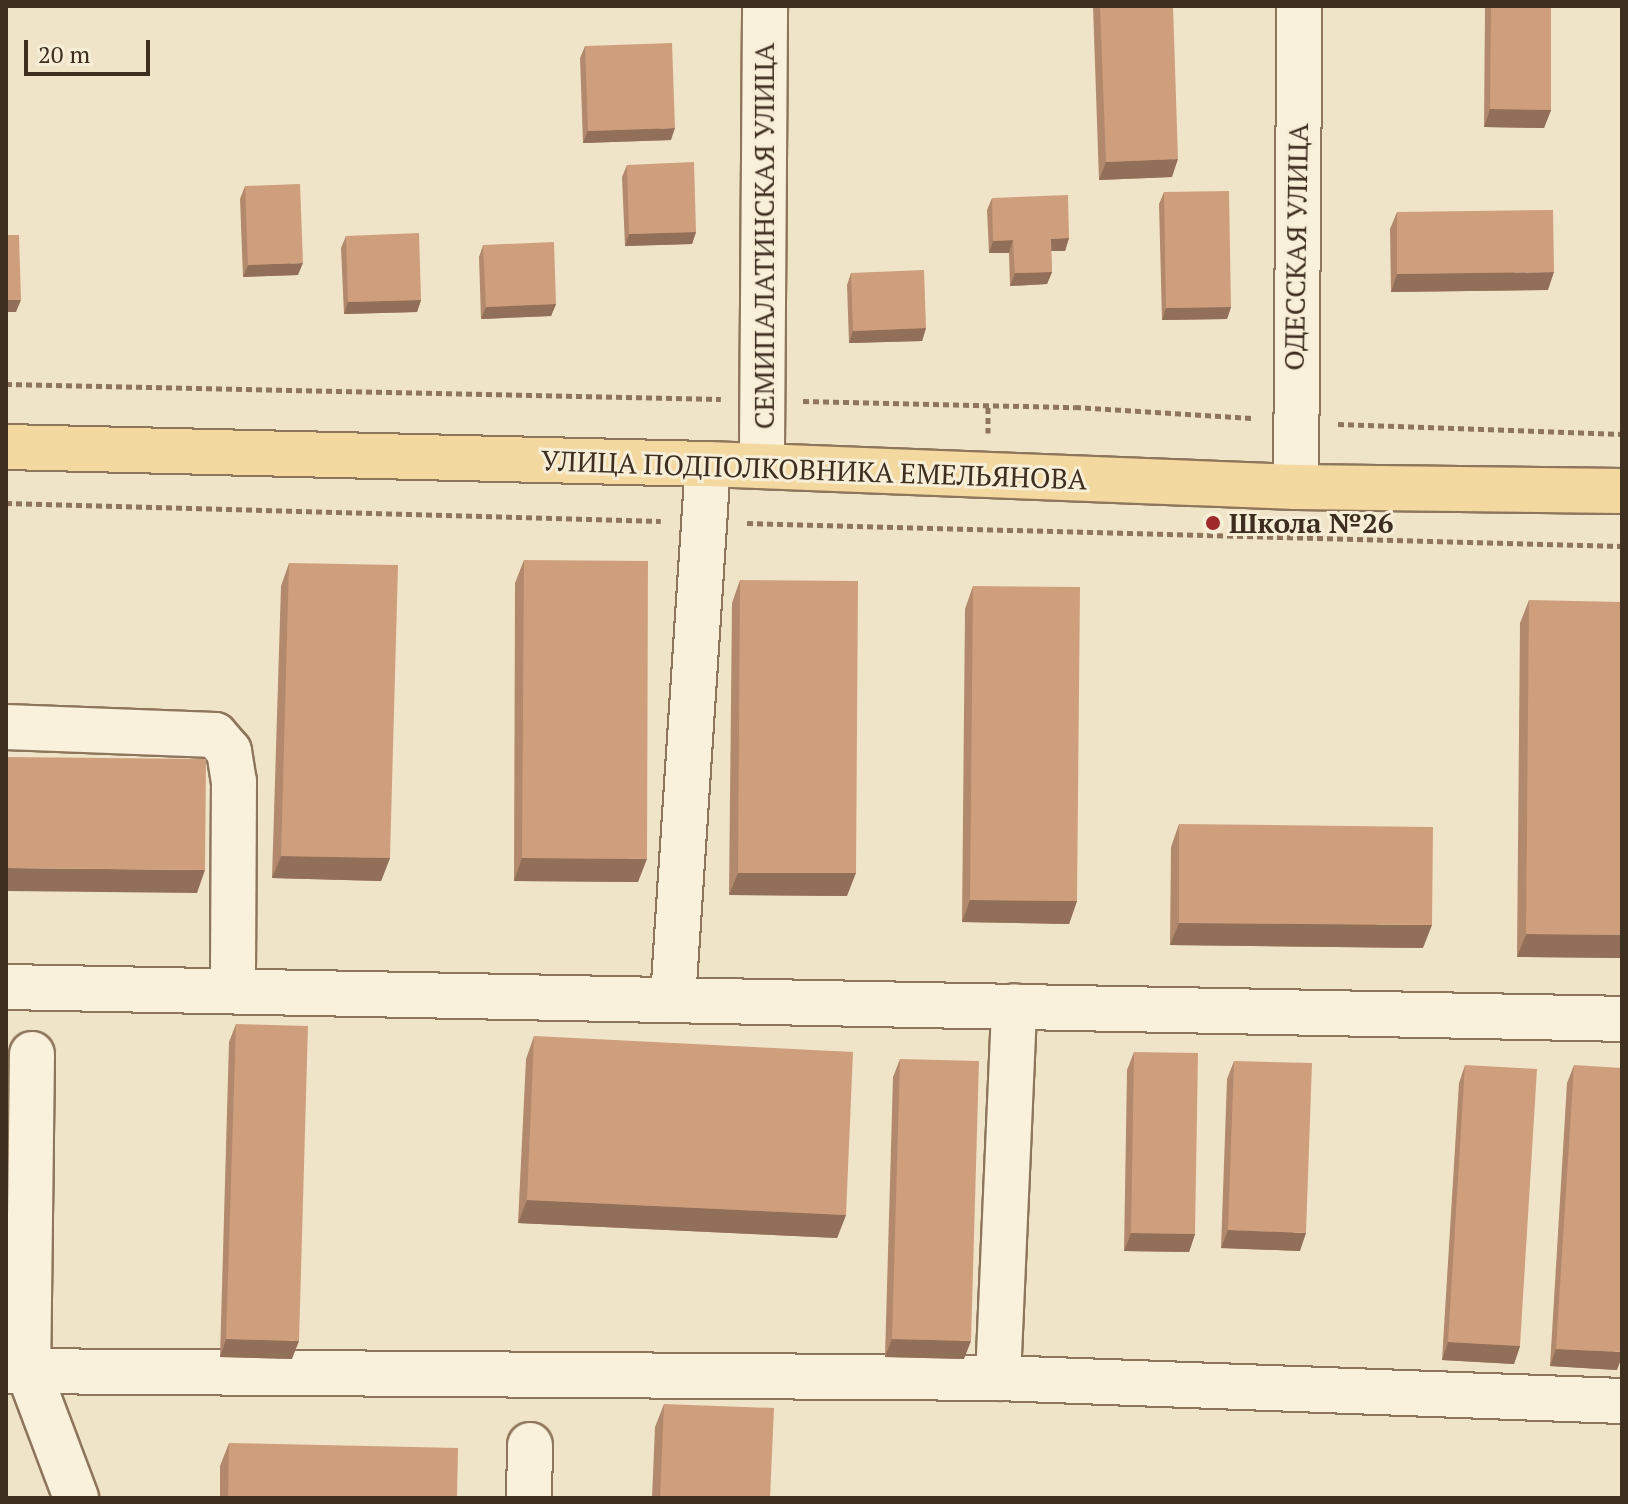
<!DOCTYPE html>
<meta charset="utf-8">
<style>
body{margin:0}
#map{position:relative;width:1628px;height:1504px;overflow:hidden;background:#f0e4c8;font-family:"PT Serif",serif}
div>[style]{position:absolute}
.path>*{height:5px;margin-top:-2.5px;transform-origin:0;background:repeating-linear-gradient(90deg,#8d765c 0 6px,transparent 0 10px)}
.roads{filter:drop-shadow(2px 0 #8d765c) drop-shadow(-2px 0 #8d765c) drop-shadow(0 2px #8d765c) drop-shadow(0 -2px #8d765c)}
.minor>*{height:44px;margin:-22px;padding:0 22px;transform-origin:22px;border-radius:22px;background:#faf1dc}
.major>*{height:44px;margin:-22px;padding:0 22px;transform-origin:22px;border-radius:22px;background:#f3d9a0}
.wall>*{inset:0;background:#b2896c}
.shaded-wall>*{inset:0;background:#916f58}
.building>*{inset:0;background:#cf9f7d}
.dots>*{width:22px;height:22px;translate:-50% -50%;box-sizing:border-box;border:4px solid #f7eed8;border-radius:50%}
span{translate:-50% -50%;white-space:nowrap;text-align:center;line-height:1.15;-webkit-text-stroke:6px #f7eed8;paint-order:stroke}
.street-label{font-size:28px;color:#3d2e20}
.poi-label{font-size:28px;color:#3d2e20;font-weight:700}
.left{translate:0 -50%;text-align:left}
.frame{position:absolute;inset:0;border:8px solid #3d2e20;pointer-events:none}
.scale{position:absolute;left:24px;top:40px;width:126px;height:36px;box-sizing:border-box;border:4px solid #3d2e20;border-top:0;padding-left:10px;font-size:24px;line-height:28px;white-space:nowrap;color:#3d2e20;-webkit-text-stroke:6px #f7eed8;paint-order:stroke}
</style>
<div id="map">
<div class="path">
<i style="left:6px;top:384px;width:715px;rotate:1.2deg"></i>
<i style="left:803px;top:401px;width:272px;rotate:1.3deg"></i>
<i style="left:1075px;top:407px;width:177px;rotate:3.6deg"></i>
<i style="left:1338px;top:424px;width:284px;rotate:2deg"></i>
<i style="left:988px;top:433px;width:28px;rotate:-90deg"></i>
<i style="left:6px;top:503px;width:655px;rotate:1.57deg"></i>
<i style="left:747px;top:523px;width:875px;rotate:1.51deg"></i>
</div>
<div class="roads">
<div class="minor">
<i style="left:759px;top:466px;width:20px;rotate:-81deg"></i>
<i style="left:762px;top:446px;width:440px;rotate:-89.6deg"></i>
<i style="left:1296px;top:487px;width:481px;rotate:-89.6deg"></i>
<i style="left:6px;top:727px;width:209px;rotate:2.2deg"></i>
<i style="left:215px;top:735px;width:21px;rotate:49deg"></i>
<i style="left:229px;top:751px;width:30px;rotate:81deg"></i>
<i style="left:234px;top:781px;width:210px;rotate:90.3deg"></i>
<i style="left:6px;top:987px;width:1616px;rotate:1.13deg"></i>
<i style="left:673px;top:999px;width:536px;rotate:-86.26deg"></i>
<i style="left:32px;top:1054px;width:316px;rotate:90.7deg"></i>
<i style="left:28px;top:1370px;width:137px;rotate:69.4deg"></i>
<i style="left:6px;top:1371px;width:992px;rotate:0.4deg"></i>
<i style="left:998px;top:1378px;width:624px;rotate:2.11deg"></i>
<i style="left:998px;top:1378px;width:372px;rotate:-87.5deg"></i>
<i style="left:529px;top:1498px;width:53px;rotate:-88.9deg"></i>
</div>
<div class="major">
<i style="left:6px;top:447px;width:702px;rotate:1.39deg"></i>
<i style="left:708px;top:464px;width:588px;rotate:2.24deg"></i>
<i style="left:1296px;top:487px;width:326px;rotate:0.7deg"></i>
</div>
</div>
<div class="wall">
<i style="clip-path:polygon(1093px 6px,1173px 6px,1172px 177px,1099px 180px)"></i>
<i style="clip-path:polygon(1485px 6px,1551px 6px,1551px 110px,1544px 128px,1484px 127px)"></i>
<i style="clip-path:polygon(585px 46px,671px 140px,583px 143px,580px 58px)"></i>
<i style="clip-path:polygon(627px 165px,696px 232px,692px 244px,625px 246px,622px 177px)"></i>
<i style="clip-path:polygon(245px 186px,298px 275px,243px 277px,240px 199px)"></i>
<i style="clip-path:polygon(1164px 192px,1231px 307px,1227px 319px,1162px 320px,1159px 204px)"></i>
<i style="clip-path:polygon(992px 198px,1069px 238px,1065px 251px,1051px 251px,1052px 272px,1047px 284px,1010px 286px,1009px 253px,989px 253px,987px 210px)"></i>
<i style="clip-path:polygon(1397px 212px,1548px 290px,1391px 292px,1390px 229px)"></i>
<i style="clip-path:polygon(346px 236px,421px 300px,417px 312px,344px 314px,341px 248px)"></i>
<i style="clip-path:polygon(483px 245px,556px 304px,551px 316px,481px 319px,479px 257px)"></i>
<i style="clip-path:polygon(851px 273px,926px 328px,922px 341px,849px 343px,847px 285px)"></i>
<i style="clip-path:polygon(524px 560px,638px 882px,514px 881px,515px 583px)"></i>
<i style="clip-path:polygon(289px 563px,390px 858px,381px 881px,272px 878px,281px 586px)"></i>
<i style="clip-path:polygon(740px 580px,847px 896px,729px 895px,732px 603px)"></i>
<i style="clip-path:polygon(973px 586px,1077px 901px,1069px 924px,962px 922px,965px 609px)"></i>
<i style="clip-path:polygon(1529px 600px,1622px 958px,1517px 957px,1520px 623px)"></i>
<i style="clip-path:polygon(1179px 824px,1423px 948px,1170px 945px,1171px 847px)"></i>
<i style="clip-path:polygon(236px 1024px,292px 1359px,220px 1357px,229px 1042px)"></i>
<i style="clip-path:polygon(534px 1036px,846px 1215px,837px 1238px,518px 1223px,526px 1059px)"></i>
<i style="clip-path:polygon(1134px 1052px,1195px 1234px,1189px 1252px,1124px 1251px,1127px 1070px)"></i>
<i style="clip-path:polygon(900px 1059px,964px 1359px,885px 1357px,893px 1077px)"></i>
<i style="clip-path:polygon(1234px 1061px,1300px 1251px,1221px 1248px,1227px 1079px)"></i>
<i style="clip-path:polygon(1465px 1065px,1520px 1346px,1514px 1364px,1442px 1360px,1459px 1083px)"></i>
<i style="clip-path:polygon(1574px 1065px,1617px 1370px,1550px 1366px,1567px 1083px)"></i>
<i style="clip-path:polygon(664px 1404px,770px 1498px,652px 1498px,655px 1427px)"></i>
<i style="clip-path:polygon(229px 1443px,457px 1498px,220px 1498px,220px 1466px)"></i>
</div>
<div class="shaded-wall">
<i style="clip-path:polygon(1490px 109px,1551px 110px,1544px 128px,1484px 127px)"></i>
<i style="clip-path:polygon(675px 128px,671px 140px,583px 143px,588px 131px)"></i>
<i style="clip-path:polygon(1178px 159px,1172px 177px,1099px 180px,1106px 162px)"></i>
<i style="clip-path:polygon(696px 232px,692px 244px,625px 246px,629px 234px)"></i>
<i style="clip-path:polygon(1069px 238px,1065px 251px,1046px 251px,1051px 239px)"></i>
<i style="clip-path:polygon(1013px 240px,1009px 253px,989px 253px,993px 241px)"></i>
<i style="clip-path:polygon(303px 263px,298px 275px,243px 277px,248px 265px)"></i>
<i style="clip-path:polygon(1052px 272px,1047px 284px,1010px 286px,1015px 273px)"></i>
<i style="clip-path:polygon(1554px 272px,1548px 290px,1391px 292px,1397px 274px)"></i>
<i style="clip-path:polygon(6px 300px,21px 300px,16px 312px,6px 312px)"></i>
<i style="clip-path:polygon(421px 300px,417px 312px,344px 314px,348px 302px)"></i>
<i style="clip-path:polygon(556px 304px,551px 316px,481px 319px,486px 307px)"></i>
<i style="clip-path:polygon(1231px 307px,1227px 319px,1162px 320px,1166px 308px)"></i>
<i style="clip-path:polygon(926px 328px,922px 341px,849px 343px,853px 331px)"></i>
<i style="clip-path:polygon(281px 856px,390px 858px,381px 881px,272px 878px)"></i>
<i style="clip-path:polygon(522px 858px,647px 859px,638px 882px,514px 881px)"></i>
<i style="clip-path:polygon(6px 868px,205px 870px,197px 893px,6px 891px)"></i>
<i style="clip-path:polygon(738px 873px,856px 873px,847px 896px,729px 895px)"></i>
<i style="clip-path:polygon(970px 900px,1077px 901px,1069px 924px,962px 922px)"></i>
<i style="clip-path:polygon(1179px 923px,1432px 925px,1423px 948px,1170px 945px)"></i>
<i style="clip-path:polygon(1526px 934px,1622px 935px,1622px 958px,1517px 957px)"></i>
<i style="clip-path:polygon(527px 1200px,846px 1215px,837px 1238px,518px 1223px)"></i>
<i style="clip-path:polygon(1228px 1230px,1306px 1233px,1300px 1251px,1221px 1248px)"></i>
<i style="clip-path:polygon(1131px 1233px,1195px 1234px,1189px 1252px,1124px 1251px)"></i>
<i style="clip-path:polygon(226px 1339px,299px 1341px,292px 1359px,220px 1357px)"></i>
<i style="clip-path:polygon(892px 1339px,971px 1341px,964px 1359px,885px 1357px)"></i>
<i style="clip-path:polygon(1448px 1342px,1520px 1346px,1514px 1364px,1442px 1360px)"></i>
<i style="clip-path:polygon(1556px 1349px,1622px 1352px,1622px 1357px,1617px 1370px,1550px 1366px)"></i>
</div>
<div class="building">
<i style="clip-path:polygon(1100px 6px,1173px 6px,1178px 159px,1106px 162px)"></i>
<i style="clip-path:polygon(1491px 6px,1551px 6px,1551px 110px,1490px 109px)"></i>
<i style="clip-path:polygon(672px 43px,675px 128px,588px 131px,585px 46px)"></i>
<i style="clip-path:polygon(694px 162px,696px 232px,629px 234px,627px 165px)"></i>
<i style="clip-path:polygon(300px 184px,303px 263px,248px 265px,245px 186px)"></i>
<i style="clip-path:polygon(1229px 191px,1231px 307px,1166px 308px,1164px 192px)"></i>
<i style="clip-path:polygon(1068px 195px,1069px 238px,1051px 239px,1052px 272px,1015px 273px,1013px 240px,993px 241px,992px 198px)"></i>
<i style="clip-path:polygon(1553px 210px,1554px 272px,1397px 274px,1397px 212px)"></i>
<i style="clip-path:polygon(419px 233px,421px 300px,348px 302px,346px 236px)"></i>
<i style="clip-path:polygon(6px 235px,19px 235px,21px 300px,6px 300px)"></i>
<i style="clip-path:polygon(554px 242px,556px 304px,486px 307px,483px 245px)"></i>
<i style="clip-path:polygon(924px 270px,926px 328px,853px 331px,851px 273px)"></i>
<i style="clip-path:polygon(524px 560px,648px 561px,647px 859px,522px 858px)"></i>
<i style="clip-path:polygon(289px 563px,398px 565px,390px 858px,281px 856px)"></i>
<i style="clip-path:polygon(740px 580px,858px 581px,856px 873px,738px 873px)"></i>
<i style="clip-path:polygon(973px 586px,1080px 587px,1077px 901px,970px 900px)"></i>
<i style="clip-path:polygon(1529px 600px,1622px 602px,1622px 935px,1526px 934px)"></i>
<i style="clip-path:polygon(6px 757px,206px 759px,205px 870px,6px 868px)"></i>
<i style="clip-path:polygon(1179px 824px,1433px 827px,1432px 925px,1179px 923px)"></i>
<i style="clip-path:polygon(236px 1024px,308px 1026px,299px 1341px,226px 1339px)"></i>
<i style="clip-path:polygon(534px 1036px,853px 1052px,846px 1215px,527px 1200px)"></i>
<i style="clip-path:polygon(1134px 1052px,1198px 1053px,1195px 1234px,1131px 1233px)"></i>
<i style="clip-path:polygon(900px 1059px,979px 1061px,971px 1341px,892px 1339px)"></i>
<i style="clip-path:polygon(1234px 1061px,1312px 1063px,1306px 1233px,1228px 1230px)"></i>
<i style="clip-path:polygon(1465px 1065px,1537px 1069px,1520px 1346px,1448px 1342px)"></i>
<i style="clip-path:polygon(1574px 1065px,1622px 1068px,1622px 1352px,1556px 1349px)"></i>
<i style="clip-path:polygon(664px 1404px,774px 1408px,770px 1498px,660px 1498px)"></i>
<i style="clip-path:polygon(229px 1443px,458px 1448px,457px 1498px,228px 1498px)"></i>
</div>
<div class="dots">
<i style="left:1213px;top:523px;background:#9e2a2b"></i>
</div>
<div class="street-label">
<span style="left:764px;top:236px;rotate:-90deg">СЕМИПАЛАТИНСКАЯ УЛИЦА</span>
<span style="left:1296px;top:247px;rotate:-89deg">ОДЕССКАЯ УЛИЦА</span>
<span style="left:814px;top:470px;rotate:2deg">УЛИЦА ПОДПОЛКОВНИКА ЕМЕЛЬЯНОВА</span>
</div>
<div class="poi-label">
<span class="left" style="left:1229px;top:523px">Школа №26</span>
</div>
<div class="frame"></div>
<div class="scale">20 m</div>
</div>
